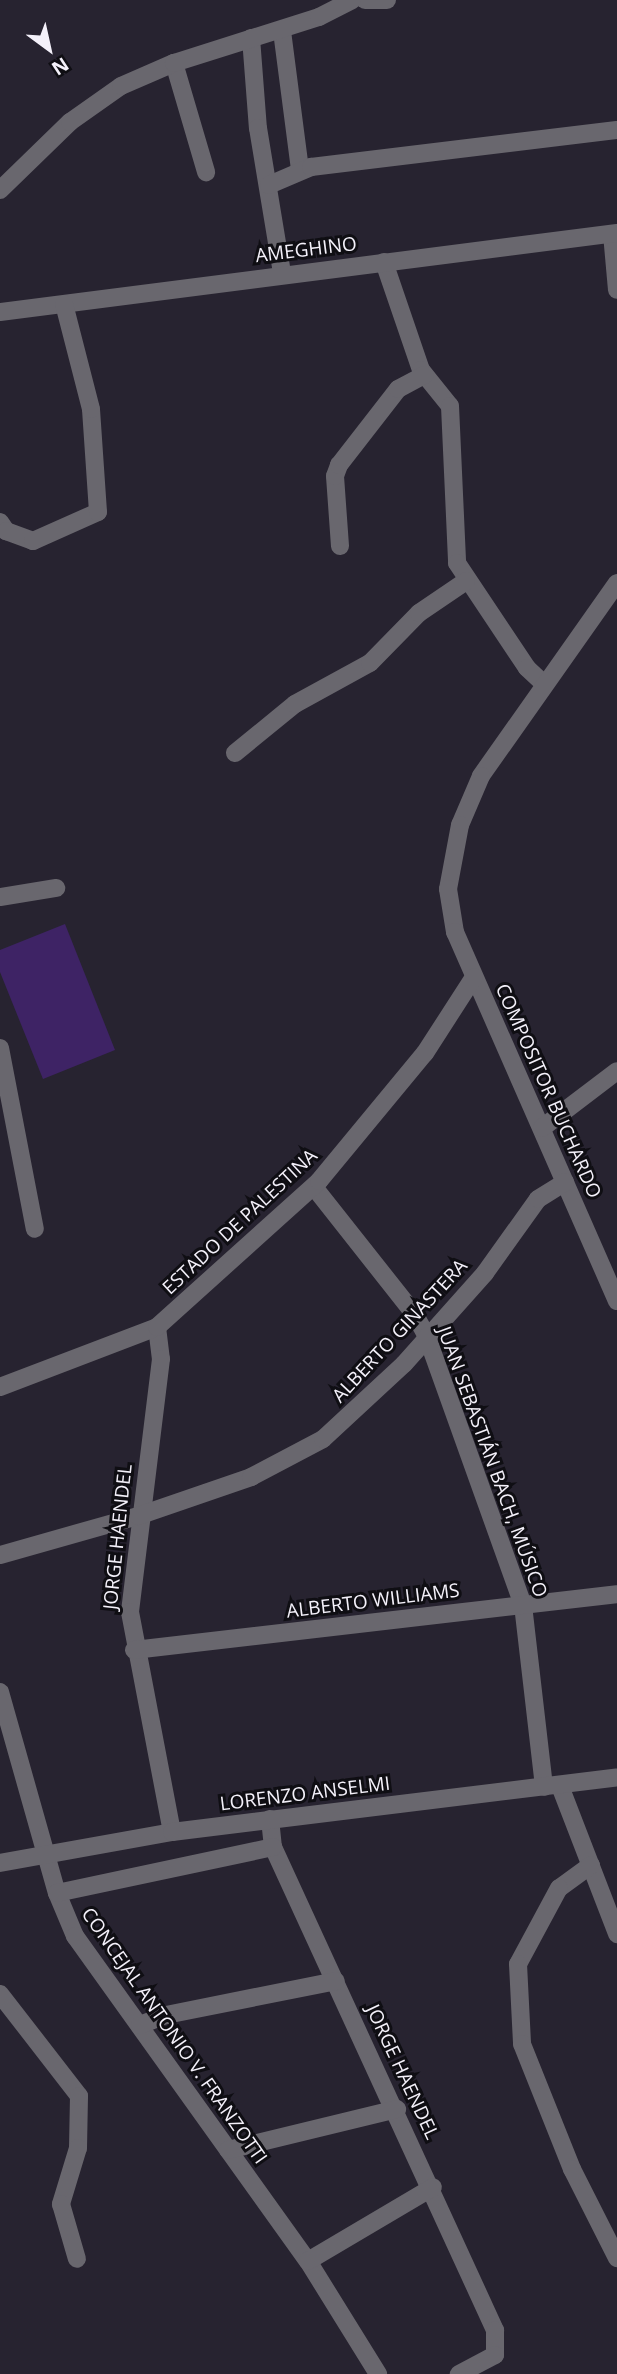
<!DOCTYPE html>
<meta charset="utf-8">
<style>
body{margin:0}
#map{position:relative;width:617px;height:2374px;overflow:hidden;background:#272330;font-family:"Open Sans",sans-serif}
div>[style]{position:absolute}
.green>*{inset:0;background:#3e2365}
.minor>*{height:18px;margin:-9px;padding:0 9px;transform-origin:9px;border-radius:9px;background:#69676e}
span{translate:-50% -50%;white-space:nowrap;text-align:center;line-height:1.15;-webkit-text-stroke:6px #0f0e13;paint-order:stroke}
.street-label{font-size:19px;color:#f4f1fa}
.north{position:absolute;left:14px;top:14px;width:70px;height:70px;-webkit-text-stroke:5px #0f0e13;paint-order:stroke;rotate:147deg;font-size:19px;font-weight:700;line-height:28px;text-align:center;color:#f4f1fa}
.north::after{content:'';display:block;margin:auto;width:24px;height:32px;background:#f4f1fa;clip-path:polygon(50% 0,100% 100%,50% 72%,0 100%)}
</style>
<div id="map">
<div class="green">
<i style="clip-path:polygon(65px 924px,115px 1050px,43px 1079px,0 972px,0 950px)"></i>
</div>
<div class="minor">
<i style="left:365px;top:0;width:22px"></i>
<i style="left:282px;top:31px;width:140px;rotate:82.6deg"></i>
<i style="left:251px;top:38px;width:90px;rotate:85.6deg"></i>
<i style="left:258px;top:128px;width:147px;rotate:80.6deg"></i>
<i style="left:174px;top:63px;width:114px;rotate:73.6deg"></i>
<i style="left:269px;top:185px;width:46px;rotate:-23.2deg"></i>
<i style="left:311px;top:167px;width:308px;rotate:-6.9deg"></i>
<i style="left:0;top:190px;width:98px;rotate:-44.2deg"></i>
<i style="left:70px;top:122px;width:62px;rotate:-35.2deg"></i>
<i style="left:121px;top:86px;width:58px;rotate:-23.5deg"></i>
<i style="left:174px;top:63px;width:152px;rotate:-17.6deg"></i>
<i style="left:319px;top:17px;width:37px;rotate:-27deg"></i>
<i style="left:612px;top:234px;width:56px;rotate:84.9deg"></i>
<i style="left:384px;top:262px;width:114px;rotate:71.1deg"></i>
<i style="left:421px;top:370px;width:46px;rotate:51.1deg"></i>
<i style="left:450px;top:406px;width:157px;rotate:87.4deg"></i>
<i style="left:457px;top:563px;width:126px;rotate:56.3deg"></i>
<i style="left:527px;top:668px;width:22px;rotate:43deg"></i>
<i style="left:0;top:312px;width:622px;rotate:-7.3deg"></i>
<i style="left:0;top:522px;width:11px;rotate:56deg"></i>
<i style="left:6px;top:531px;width:29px;rotate:20deg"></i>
<i style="left:33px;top:541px;width:71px;rotate:-24deg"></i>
<i style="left:98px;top:512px;width:103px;rotate:-93.9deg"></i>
<i style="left:91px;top:409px;width:108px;rotate:-104.4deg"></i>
<i style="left:340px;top:546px;width:70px;rotate:-94.1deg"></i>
<i style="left:335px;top:476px;width:12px;rotate:-70deg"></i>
<i style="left:339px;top:465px;width:96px;rotate:-52.2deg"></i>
<i style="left:398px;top:389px;width:30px;rotate:-28deg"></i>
<i style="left:617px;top:583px;width:236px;rotate:125.2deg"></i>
<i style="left:481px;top:776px;width:53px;rotate:113.2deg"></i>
<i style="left:460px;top:825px;width:65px;rotate:100.6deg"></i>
<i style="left:448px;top:889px;width:44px;rotate:80.8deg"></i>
<i style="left:455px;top:932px;width:403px;rotate:66.3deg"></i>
<i style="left:235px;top:753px;width:77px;rotate:-39.2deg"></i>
<i style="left:295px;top:704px;width:85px;rotate:-28.7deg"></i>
<i style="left:370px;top:663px;width:70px;rotate:-45.6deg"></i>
<i style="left:419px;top:613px;width:57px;rotate:-34.2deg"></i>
<i style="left:0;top:897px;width:57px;rotate:-9.1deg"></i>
<i style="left:0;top:1048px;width:184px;rotate:79.1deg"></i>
<i style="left:542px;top:1128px;width:94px;rotate:-37.2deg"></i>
<i style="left:314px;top:1187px;width:163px;rotate:51.7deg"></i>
<i style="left:415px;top:1315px;width:25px;rotate:61deg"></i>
<i style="left:427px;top:1337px;width:285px;rotate:70.3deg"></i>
<i style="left:523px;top:1605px;width:183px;rotate:83.4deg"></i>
<i style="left:157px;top:1327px;width:32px;rotate:83deg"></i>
<i style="left:161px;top:1359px;width:255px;rotate:97deg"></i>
<i style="left:130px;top:1612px;width:224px;rotate:79.2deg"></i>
<i style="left:0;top:1387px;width:168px;rotate:-20.9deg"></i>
<i style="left:157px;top:1327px;width:218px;rotate:-42deg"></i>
<i style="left:319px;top:1181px;width:166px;rotate:-50.4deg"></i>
<i style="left:425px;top:1053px;width:90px;rotate:-57.2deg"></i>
<i style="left:0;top:1555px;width:143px;rotate:-15.8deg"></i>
<i style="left:138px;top:1516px;width:120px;rotate:-19deg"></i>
<i style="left:251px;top:1477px;width:81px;rotate:-27.8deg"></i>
<i style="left:323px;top:1439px;width:110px;rotate:-42.8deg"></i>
<i style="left:404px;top:1364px;width:122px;rotate:-48.3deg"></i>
<i style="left:485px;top:1273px;width:91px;rotate:-54.4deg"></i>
<i style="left:538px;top:1199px;width:32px;rotate:-32deg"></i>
<i style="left:134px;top:1650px;width:486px;rotate:-6.6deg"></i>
<i style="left:0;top:1692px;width:209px;rotate:74.2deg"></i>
<i style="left:57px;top:1893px;width:47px;rotate:67.3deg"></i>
<i style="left:75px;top:1936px;width:400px;rotate:54.4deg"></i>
<i style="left:308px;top:2261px;width:133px;rotate:58.2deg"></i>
<i style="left:560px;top:1786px;width:159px;rotate:68.9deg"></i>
<i style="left:270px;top:1819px;width:28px;rotate:84deg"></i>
<i style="left:273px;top:1847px;width:532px;rotate:65.32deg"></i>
<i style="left:495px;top:2330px;width:25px;rotate:90deg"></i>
<i style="left:495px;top:2355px;width:41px;rotate:152.2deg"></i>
<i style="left:0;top:1863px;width:175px;rotate:-10.2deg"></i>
<i style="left:172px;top:1832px;width:448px;rotate:-7deg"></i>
<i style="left:591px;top:1865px;width:39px;rotate:144deg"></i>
<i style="left:559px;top:1888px;width:86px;rotate:118.3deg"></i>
<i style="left:518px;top:1964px;width:80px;rotate:87.1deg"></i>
<i style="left:522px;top:2044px;width:135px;rotate:68.2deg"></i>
<i style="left:572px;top:2169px;width:100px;rotate:63.2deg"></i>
<i style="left:57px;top:1893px;width:221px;rotate:-12deg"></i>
<i style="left:0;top:1994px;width:129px;rotate:52.2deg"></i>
<i style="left:79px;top:2096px;width:52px;rotate:91.1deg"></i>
<i style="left:78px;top:2148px;width:59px;rotate:106.9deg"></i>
<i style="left:61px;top:2204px;width:57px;rotate:73.8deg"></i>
<i style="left:140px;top:2025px;width:28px;rotate:-21deg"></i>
<i style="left:166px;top:2015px;width:173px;rotate:-11.3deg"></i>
<i style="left:228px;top:2150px;width:174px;rotate:-13.6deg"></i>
<i style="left:308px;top:2261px;width:145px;rotate:-30.6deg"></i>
</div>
<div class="street-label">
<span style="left:306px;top:250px;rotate:-7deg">AMEGHINO</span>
<span style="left:548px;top:1091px;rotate:66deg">COMPOSITOR BUCHARDO</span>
<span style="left:240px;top:1222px;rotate:-43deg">ESTADO DE PALESTINA</span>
<span style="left:400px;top:1331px;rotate:-47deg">ALBERTO GINASTERA</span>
<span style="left:492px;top:1462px;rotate:70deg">JUAN SEBASTIÁN BACH, MÚSICO</span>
<span style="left:118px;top:1537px;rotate:-84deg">JORGE HAENDEL</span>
<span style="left:373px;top:1601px;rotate:-7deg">ALBERTO WILLIAMS</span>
<span style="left:305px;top:1794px;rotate:-7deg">LORENZO ANSELMI</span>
<span style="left:174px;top:2036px;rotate:55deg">CONCEJAL ANTONIO V. FRANZOTTI</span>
<span style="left:402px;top:2072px;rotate:65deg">JORGE HAENDEL</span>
</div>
<div class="north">N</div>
</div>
